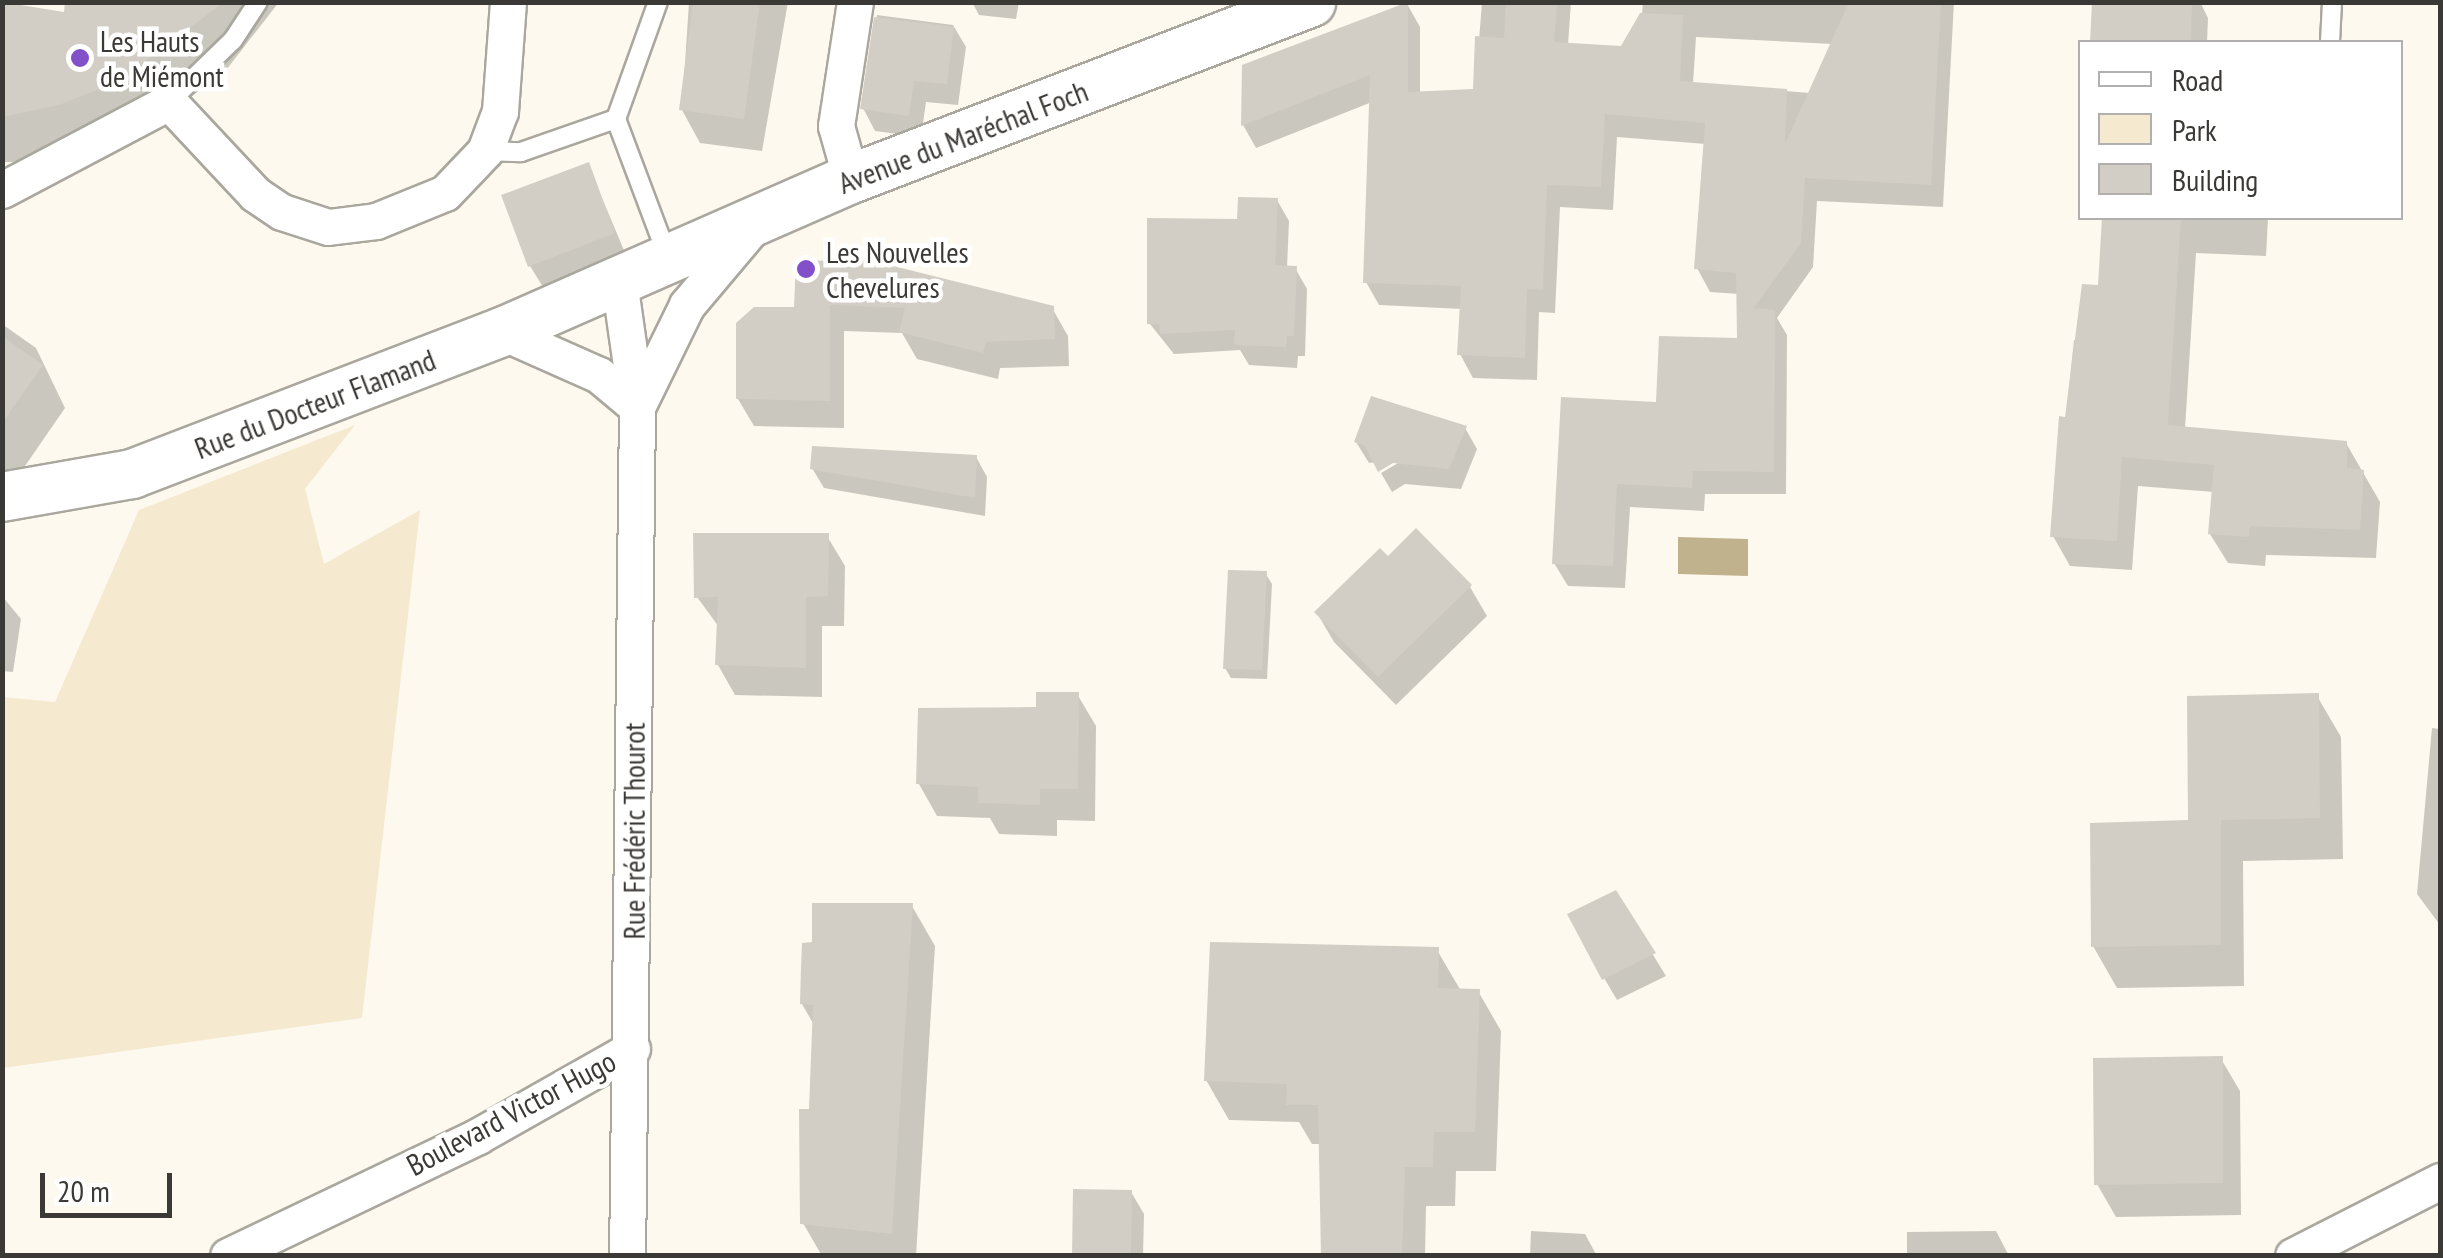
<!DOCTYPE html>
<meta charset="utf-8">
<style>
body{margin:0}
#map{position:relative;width:2443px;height:1258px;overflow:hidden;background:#fdf9ef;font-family:"PT Sans Narrow",sans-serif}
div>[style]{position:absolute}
.green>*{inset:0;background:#f5ead0}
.water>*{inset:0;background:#c0b28c}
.shadow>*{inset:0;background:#0003}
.building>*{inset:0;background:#d2cec5}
.roads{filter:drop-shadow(2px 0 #aaa79e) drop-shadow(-2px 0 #aaa79e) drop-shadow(0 2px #aaa79e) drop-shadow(0 -2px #aaa79e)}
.lane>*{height:18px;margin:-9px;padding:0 9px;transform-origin:9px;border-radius:9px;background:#fff}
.street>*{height:35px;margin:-17.5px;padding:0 17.5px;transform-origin:17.5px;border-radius:17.5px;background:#fff}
.secondary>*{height:48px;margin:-24px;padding:0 24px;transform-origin:24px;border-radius:24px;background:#fff}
.dots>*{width:28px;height:28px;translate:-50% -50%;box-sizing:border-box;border:5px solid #fff;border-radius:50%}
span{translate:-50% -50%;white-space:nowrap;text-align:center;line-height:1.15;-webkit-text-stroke:9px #fff;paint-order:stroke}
.poi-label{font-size:30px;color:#3b3936}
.left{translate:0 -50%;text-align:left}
.street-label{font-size:30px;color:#3b3936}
.frame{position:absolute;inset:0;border:5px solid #3b3936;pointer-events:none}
.legend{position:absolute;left:2078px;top:40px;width:325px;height:180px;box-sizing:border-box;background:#fff;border:2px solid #b1b0af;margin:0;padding:12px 18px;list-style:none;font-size:30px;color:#3b3936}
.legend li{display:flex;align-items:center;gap:20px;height:50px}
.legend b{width:50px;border:2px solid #b1b0af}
.scale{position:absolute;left:40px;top:1173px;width:132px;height:45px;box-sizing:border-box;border:5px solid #3b3936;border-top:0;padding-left:12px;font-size:30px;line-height:35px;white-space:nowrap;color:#3b3936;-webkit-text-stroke:8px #fff;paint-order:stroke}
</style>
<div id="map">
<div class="green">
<i style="clip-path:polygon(355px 425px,305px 489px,324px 564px,420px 510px,362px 1018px,3px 1068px,3px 697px,55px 702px,139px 510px)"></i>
</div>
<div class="water">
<i style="clip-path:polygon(1678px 537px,1748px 539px,1748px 576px,1678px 574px)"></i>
</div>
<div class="shadow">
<i style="clip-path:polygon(68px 2px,279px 2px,223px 74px,146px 128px,35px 162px,2px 162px,2px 4px,66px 15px)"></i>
<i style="clip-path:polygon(689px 2px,788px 2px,762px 151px,700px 143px,682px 110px)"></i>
<i style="clip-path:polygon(972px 2px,1019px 2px,1016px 19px,979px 15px)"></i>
<i style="clip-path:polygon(evenodd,1482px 2px,1571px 2px,1568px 45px,1622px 48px,1641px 25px,1643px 2px,1954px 2px,1943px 207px,1817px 201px,1813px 267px,1777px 318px,1787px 335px,1786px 494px,1705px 494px,1704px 511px,1630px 507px,1625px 588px,1568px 586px,1554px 563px,1658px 405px,1739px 340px,1739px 294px,1710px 292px,1697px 268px,1706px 144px,1617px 137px,1613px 210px,1560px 207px,1555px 313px,1539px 312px,1537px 380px,1473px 378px,1460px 354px,1463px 309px,1379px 305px,1366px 282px,1372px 102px,1256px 148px,1243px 125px,1407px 4px,1420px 27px,1420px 94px,1475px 92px,1482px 2px,1696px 37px,1833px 44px,1811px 93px,1693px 84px,1696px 37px)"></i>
<i style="clip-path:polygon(2095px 2px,2200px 2px,2208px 18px,2207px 42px,2093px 42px)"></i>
<i style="clip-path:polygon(877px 15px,953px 25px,966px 47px,958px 105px,926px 102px,921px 137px,875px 131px,863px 108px)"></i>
<i style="clip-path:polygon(588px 165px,626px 255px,543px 287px,530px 266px)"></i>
<i style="clip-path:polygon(1277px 200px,1289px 221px,1287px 268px,1295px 268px,1307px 289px,1305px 356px,1298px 356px,1297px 368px,1249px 365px,1240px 350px,1174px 354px,1150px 324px,1240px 221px)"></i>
<i style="clip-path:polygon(2104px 218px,2268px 218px,2266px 256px,2196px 253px,2185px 429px,2346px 443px,2380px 502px,2376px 558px,2266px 555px,2265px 566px,2228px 563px,2210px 534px,2214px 492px,2138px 486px,2132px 570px,2070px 566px,2053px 536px,2074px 340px,2080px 341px,2100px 288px)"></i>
<i style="clip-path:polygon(869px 263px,1052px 308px,1068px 336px,1069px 366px,1000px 368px,998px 379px,917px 359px,902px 333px,844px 331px,844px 428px,754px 426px,738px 399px,796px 310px)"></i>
<i style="clip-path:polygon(2px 324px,36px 348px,65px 408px,14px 482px,2px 474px)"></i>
<i style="clip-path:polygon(1465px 428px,1477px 449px,1461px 489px,1405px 484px,1392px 492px,1381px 473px,1405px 459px,1369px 463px,1356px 442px)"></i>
<i style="clip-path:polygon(976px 457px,987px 477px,985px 516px,824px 488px,812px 468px)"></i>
<i style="clip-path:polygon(827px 536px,845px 566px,844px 626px,822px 626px,822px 697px,735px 695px,718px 665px,719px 627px,697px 597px)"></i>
<i style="clip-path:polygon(1388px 559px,1470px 587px,1487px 616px,1396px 705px,1334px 642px,1317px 613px)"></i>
<i style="clip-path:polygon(1265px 573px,1272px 584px,1267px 679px,1231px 678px,1225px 668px)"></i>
<i style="clip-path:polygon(2px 596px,21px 619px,13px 672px,2px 671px)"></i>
<i style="clip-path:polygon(1077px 694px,1096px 726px,1095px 821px,1057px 820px,1057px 836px,999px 834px,990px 818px,937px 816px,919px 784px,1038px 710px)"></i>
<i style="clip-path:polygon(2317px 696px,2341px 737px,2343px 859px,2243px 861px,2244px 986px,2117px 988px,2093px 946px,2191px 822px)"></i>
<i style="clip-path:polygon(2432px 728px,2440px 729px,2440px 925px,2417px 894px)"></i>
<i style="clip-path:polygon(1615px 893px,1666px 976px,1617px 1000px,1604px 978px)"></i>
<i style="clip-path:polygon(912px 906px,935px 946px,916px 1256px,822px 1256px,803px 1223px,814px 1025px,802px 1004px)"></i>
<i style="clip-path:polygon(1437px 950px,1461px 991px,1478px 991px,1501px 1031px,1496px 1171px,1456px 1171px,1455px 1206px,1426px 1206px,1425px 1256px,1324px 1256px,1319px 1144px,1312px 1144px,1299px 1122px,1229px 1120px,1206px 1080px)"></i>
<i style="clip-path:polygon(2221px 1059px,2240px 1091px,2241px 1215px,2116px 1217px,2097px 1184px)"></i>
<i style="clip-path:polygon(1131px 1192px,1144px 1214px,1143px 1256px,1075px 1256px)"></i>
<i style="clip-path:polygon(1531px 1231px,1585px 1234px,1597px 1256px,1530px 1256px)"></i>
<i style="clip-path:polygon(1996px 1231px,2009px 1256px,1907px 1256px,1907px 1232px)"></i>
</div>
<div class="building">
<i style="clip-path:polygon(2px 2px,64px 12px,65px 2px,224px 2px,119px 81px,59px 105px,2px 117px)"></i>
<i style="clip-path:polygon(693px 2px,760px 2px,744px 119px,679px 110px)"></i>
<i style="clip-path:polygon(1408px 2px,1408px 92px,1473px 89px,1475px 36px,1504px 38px,1506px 2px,1557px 2px,1554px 42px,1621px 46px,1640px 13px,1683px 15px,1680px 81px,1787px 89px,1785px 144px,1849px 2px,1941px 2px,1931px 185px,1805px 178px,1801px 243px,1754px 308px,1775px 310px,1774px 472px,1693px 471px,1692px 488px,1617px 484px,1613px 566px,1552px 564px,1561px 397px,1656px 402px,1659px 336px,1737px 338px,1736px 273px,1694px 269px,1705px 123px,1605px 114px,1601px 187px,1547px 185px,1543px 290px,1527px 289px,1525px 358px,1457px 355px,1461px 286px,1363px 283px,1370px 75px,1241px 126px,1242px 65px)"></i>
<i style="clip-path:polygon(2092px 2px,2192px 2px,2191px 40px,2090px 42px)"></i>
<i style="clip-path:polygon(874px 17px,954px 27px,947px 84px,914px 81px,909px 116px,860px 109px)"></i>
<i style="clip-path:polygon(589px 162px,615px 233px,528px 267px,501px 195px)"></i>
<i style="clip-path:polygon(1238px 197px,1278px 198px,1275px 265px,1297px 266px,1294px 336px,1287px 336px,1286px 347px,1234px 345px,1235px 330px,1160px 334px,1159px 324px,1147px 324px,1147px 218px,1237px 219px)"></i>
<i style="clip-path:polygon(2102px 218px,2181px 218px,2168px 425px,2347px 441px,2347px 468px,2364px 470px,2360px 530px,2250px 526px,2249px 537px,2208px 534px,2214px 465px,2122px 457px,2117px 541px,2050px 537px,2059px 416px,2065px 417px,2082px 284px,2098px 285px)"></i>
<i style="clip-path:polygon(869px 260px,1054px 306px,1055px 339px,986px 342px,983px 353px,899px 332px,905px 308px,830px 305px,830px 401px,736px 399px,736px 323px,754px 307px,794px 307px,796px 261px)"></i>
<i style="clip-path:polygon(2px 336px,43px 365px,2px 423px)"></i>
<i style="clip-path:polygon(1371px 396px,1467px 426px,1449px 469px,1393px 463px,1378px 472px,1365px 446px,1354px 442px)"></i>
<i style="clip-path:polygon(812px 446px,977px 455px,975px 498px,810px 469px)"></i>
<i style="clip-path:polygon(1416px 528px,1472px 585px,1378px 677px,1314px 612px,1380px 548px,1388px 556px)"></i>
<i style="clip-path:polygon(693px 533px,829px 533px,828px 596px,806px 597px,806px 668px,715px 665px,718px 597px,694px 598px)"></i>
<i style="clip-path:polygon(1228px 570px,1267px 571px,1262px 670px,1223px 669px)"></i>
<i style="clip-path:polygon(1036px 692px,1079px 692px,1078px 789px,1040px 789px,1040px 805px,978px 803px,978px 787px,916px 784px,918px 708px,1036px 707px)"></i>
<i style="clip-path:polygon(2319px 693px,2320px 818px,2221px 820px,2221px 945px,2091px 947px,2090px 823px,2188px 820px,2187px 696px)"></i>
<i style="clip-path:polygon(1616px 890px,1656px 953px,1602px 980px,1567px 914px)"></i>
<i style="clip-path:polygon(812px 903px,913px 903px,892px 1234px,800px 1224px,799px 1109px,809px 1109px,813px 1005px,800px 1004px,801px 967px,802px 943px,812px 942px)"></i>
<i style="clip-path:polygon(1210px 942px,1439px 947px,1438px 988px,1480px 989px,1475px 1132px,1434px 1132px,1433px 1167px,1405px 1167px,1402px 1256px,1321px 1256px,1318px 1105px,1286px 1105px,1287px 1084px,1204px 1081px)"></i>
<i style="clip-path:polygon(2223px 1056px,2223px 1183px,2094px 1185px,2093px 1058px)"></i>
<i style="clip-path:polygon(1073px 1189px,1132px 1190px,1131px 1256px,1072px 1256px)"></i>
</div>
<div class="roads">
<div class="lane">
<i style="left:2330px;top:42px;width:40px;rotate:-87.1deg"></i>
<i style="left:169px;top:102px;width:89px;rotate:-44.1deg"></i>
<i style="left:233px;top:40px;width:45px;rotate:-56.7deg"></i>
<i style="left:616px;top:119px;width:124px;rotate:-70.3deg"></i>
<i style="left:485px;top:151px;width:36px;rotate:2deg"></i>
<i style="left:521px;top:152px;width:101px;rotate:-19.2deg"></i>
<i style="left:616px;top:119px;width:147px;rotate:69.4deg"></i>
</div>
<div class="street">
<i style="left:851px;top:179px;width:55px;rotate:-105.8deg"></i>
<i style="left:836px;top:126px;width:125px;rotate:-81.3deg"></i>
<i style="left:2px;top:190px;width:189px;rotate:-27.8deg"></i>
<i style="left:169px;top:102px;width:126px;rotate:46.9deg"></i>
<i style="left:255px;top:194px;width:32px;rotate:34deg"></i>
<i style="left:282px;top:212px;width:48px;rotate:18.1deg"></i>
<i style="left:328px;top:227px;width:48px;rotate:-7.1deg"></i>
<i style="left:376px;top:221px;width:74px;rotate:-22.1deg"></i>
<i style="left:445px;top:193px;width:58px;rotate:-46.4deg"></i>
<i style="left:485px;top:151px;width:43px;rotate:-69.4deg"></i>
<i style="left:500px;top:111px;width:109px;rotate:-85.8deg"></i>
<i style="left:619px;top:281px;width:127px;rotate:81.9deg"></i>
<i style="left:637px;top:407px;width:849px;rotate:90.67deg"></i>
<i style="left:502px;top:332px;width:106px;rotate:23.9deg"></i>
<i style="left:599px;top:375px;width:50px;rotate:40.1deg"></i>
<i style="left:637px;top:407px;width:114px;rotate:-63.9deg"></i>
<i style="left:687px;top:305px;width:99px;rotate:-49.9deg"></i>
<i style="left:228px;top:1256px;width:277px;rotate:-25.6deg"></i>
<i style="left:478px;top:1136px;width:177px;rotate:-29.5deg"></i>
<i style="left:2293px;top:1256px;width:165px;rotate:-27deg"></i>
</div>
<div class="secondary">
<i style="left:2px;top:497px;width:132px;rotate:-10deg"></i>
<i style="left:132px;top:474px;width:396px;rotate:-21deg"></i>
<i style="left:502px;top:332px;width:381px;rotate:-23.7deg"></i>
<i style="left:851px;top:179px;width:493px;rotate:-21deg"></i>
</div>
</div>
<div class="dots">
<i style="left:80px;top:58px;background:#8250c9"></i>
<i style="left:806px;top:269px;background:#8250c9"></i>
</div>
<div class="poi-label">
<span class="left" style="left:100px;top:58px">Les Hauts<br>de Miémont</span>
<span class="left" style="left:826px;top:269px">Les Nouvelles<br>Chevelures</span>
</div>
<div class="street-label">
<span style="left:963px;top:137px;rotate:-21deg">Avenue du Maréchal Foch</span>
<span style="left:315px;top:404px;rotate:-21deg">Rue du Docteur Flamand</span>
<span style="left:634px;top:831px;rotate:-90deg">Rue Frédéric Thourot</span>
<span style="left:511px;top:1113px;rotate:-28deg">Boulevard Victor Hugo</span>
</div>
<div class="frame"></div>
<ul class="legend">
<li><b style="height:12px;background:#fff"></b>Road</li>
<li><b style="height:28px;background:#f5ead0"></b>Park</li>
<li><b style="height:28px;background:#d2cec5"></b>Building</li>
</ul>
<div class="scale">20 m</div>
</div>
